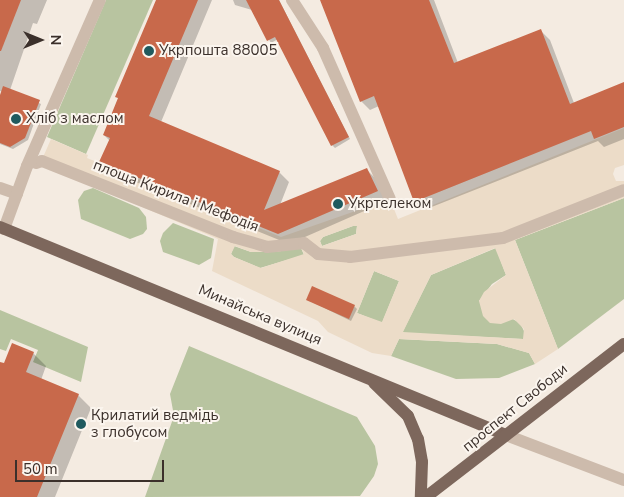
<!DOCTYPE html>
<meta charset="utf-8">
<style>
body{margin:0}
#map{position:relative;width:624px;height:497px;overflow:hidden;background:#f4ebe1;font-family:"Nunito Sans",sans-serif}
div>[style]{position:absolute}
.green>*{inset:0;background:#b8c4a0}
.plaza>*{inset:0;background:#ecdcc8}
.shadow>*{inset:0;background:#0003}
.building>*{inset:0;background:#c8694b}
.minor>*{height:12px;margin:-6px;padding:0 6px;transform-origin:6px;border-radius:6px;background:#cdbbac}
.major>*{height:12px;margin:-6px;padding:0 6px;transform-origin:6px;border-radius:6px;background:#7d675c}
.dots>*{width:14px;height:14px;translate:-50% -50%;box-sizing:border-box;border:2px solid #fbf5ee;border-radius:50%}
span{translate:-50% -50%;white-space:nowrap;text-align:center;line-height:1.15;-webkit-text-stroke:4px #fbf5ee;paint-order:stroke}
.poi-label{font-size:15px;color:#3b302b}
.left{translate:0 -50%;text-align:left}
.street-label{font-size:15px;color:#3b302b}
.north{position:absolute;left:15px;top:15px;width:50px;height:50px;-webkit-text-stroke:4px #fbf5ee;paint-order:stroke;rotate:90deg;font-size:14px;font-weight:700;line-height:20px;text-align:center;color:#3b302b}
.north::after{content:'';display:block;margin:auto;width:18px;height:22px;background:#3b302b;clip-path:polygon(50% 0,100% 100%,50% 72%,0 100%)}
.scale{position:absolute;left:15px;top:460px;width:149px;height:22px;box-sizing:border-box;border:2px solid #3b302b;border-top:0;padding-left:6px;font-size:15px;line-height:18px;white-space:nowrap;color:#3b302b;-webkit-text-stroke:4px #fbf5ee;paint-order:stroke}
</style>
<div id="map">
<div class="green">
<i style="clip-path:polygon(106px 0,153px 0,86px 154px,47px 137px)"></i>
<i style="clip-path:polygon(93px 188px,139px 208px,146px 217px,147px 229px,143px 234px,130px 239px,81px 219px,78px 200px,84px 191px)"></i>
<i style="clip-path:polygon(624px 198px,624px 299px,558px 349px,515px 240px)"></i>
<i style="clip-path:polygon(173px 223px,214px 239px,211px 258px,199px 265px,163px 252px,160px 241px,163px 233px)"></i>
<i style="clip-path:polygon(353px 226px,357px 226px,356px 234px,322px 246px,320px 241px,323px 237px)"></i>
<i style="clip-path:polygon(234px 246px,251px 252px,301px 248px,304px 255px,260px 268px,234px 257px,231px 254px)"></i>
<i style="clip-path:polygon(496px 248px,506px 275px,492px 284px,479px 301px,520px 323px,526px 335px,523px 339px,402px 333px,431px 275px)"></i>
<i style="clip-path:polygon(374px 271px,399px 281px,382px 323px,357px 313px)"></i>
<i style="clip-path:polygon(0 310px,88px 347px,81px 382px,33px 362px,38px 350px,11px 339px,6px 351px,0 349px)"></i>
<i style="clip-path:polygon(399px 339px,497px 344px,529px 353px,535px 364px,499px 378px,456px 379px,391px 356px)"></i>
<i style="clip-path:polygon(189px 346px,357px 417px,375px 446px,378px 464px,374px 476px,360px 496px,145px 497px,174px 416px,170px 394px)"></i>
</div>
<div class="plaza">
<i style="clip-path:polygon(evenodd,624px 128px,624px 165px,615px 168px,613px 174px,616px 181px,624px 181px,624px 198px,515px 240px,558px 349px,535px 364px,529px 353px,497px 344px,399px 339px,391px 356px,372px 353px,328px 332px,318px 321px,212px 271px,218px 239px,40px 164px,51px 139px,88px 155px,87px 158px,281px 237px,390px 199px,398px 219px,624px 128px,353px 226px,357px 226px,356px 234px,322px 246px,320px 241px,323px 237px,353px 226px,624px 128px,235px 246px,251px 252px,275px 252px,301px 248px,304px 254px,261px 268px,234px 257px,231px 254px,235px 246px,624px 128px,495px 248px,506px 275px,484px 292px,479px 301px,483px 316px,490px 323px,501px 324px,514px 319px,524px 329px,523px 339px,403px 332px,431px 275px,495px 248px,624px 128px,374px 271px,399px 281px,382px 322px,357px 313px,374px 271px)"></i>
</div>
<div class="shadow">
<i style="clip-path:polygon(0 0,47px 0,37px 24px,33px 23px,10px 90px,41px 104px,28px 140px,13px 149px,0 144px,3px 92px,0 91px)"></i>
<i style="clip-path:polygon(157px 0,212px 0,161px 122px,279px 172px,289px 182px,280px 205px,367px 170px,377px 180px,387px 201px,289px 244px,111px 172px,101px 162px,110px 141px,104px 135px)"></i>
<i style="clip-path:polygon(233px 0,279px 0,350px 139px,335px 148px,332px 145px,278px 39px,271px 43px,252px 10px,235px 5px)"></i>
<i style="clip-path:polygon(321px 0,434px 0,458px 63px,541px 31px,550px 40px,574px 103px,624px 84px,624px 139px,604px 147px,598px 141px,424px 210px,415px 201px,379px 106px,370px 110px,361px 101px)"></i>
<i style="clip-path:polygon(308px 300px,354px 306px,357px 309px,351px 321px)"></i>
<i style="clip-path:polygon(33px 353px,46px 366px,41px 380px,78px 395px,91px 408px,55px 497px,0 497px,0 363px,4px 365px)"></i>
</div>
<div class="building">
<i style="clip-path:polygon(0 0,21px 0,1px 51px,0 51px)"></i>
<i style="clip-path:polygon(156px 0,198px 0,149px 116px,280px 171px,264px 210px,367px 168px,378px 191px,278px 234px,99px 162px,110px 138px,103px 135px,118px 98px,115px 97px)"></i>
<i style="clip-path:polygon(246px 0,279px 0,349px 137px,331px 146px,275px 37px,267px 41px)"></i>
<i style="clip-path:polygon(320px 0,429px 0,454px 63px,541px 29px,570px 104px,624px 82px,624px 127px,594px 139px,591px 131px,414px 202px,374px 96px,360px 102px)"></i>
<i style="clip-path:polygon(3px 86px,40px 100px,25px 138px,10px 147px,0 143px,0 95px)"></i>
<i style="clip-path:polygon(312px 286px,355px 305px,349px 319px,306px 300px)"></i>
<i style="clip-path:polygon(12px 343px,34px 352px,26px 372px,79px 394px,37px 497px,0 497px,0 362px,4px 363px)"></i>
</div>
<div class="minor">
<i style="left:292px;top:0;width:57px;rotate:57.1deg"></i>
<i style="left:323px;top:48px;width:165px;rotate:66.1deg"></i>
<i style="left:36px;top:163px;width:6px;rotate:-18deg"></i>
<i style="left:42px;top:161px;width:206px;rotate:21.7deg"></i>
<i style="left:233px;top:237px;width:35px;rotate:16deg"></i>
<i style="left:267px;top:247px;width:37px;rotate:-6deg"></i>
<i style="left:304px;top:243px;width:18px;rotate:38deg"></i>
<i style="left:318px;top:254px;width:32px;rotate:5deg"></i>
<i style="left:350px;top:257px;width:154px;rotate:-7.1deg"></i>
<i style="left:503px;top:238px;width:130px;rotate:-21.6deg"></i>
<i style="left:0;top:188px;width:18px;rotate:19deg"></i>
<i style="left:4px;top:229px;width:67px;rotate:-69.9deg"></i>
<i style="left:27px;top:166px;width:181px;rotate:-66.3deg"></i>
<i style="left:506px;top:435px;width:126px;rotate:20.9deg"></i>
</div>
<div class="major">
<i style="left:0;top:227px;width:547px;rotate:22.35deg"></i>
<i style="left:374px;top:383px;width:47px;rotate:44.1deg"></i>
<i style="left:408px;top:416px;width:25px;rotate:67deg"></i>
<i style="left:418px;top:439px;width:23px;rotate:80deg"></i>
<i style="left:422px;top:462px;width:35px;rotate:92deg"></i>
<i style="left:426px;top:497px;width:250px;rotate:-37.7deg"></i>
</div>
<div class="dots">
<i style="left:149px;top:51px;background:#1f5a5e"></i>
<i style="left:16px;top:119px;background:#1f5a5e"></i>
<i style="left:338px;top:204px;background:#1f5a5e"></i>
<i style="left:81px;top:424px;background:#1f5a5e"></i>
</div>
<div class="poi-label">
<span class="left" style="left:159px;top:51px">Укрпошта 88005</span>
<span class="left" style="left:26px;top:119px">Хліб з маслом</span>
<span class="left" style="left:348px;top:204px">Укртелеком</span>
<span class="left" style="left:91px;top:424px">Крилатий ведмідь<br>з глобусом</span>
</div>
<div class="street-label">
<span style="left:176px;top:196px;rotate:21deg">площа Кирила і Мефодія</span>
<span style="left:260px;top:315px;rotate:23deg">Минайська вулиця</span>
<span style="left:515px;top:408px;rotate:-39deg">проспект Свободи</span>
</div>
<div class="north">N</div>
<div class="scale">50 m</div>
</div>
